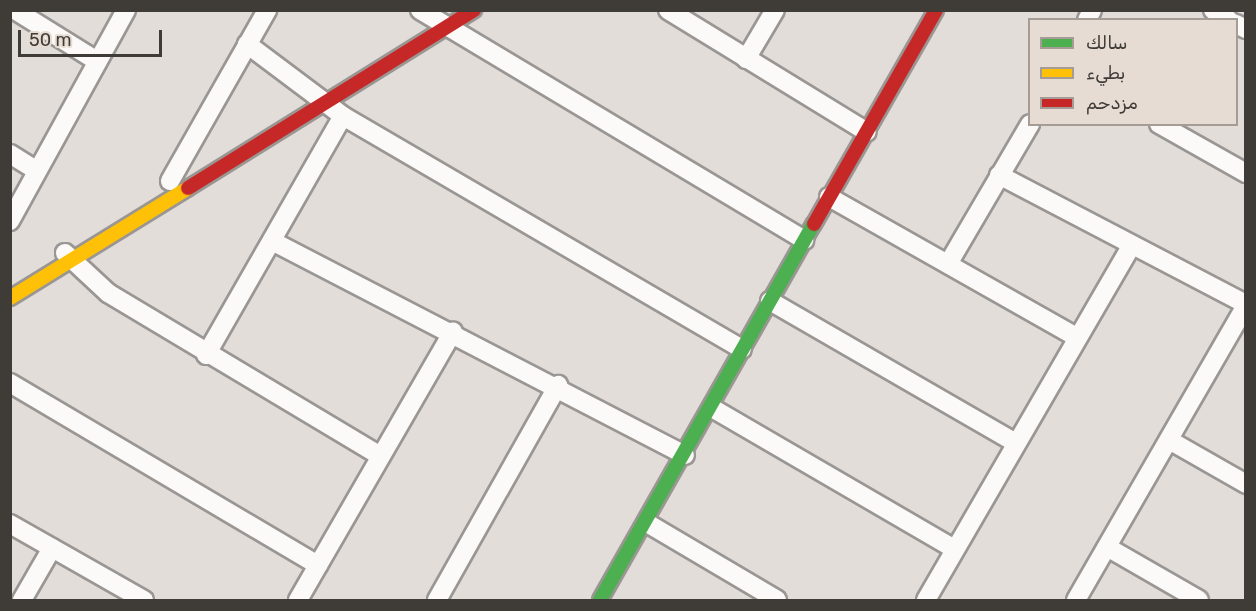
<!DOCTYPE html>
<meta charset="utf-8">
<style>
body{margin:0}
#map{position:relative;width:1256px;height:611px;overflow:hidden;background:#e2ddd8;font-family:Rubik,"Noto Naskh Arabic",sans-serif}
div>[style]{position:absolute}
.roads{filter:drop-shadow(2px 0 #9a9693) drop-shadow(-2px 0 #9a9693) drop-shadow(0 2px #9a9693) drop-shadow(0 -2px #9a9693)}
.street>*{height:18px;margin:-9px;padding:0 9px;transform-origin:9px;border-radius:9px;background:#fbfaf9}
.fast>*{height:14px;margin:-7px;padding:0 7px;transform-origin:7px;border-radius:7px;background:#4caf50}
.slow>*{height:14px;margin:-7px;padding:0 7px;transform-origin:7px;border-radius:7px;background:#ffc107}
.jam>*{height:14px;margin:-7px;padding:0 7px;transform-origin:7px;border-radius:7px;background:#c62828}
span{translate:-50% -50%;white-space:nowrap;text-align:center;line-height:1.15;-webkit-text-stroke:6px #e7dcd3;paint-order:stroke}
.frame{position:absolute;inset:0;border:12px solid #3f3b37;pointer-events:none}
.legend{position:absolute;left:1028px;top:18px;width:210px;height:108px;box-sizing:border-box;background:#e7dcd3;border:2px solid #a49c95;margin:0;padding:8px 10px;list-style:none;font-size:18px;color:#3f3b37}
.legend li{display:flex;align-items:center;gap:12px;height:30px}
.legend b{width:30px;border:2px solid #a49c95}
.scale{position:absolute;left:18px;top:30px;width:144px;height:27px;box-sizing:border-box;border:3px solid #3f3b37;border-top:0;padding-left:8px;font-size:18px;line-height:21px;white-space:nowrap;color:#3f3b37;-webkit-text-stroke:4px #e7dcd3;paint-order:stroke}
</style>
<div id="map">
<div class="roads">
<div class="street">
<i style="left:15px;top:10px;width:97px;rotate:31.9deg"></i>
<i style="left:420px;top:10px;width:448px;rotate:30.9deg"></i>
<i style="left:668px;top:10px;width:233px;rotate:31.5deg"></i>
<i style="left:1213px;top:10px;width:19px;rotate:32deg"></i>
<i style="left:1087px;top:20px;width:11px;rotate:-63deg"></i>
<i style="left:1236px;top:24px;width:11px;rotate:27deg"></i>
<i style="left:247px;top:44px;width:120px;rotate:36.9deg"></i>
<i style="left:343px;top:116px;width:462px;rotate:30.3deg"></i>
<i style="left:746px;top:59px;width:57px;rotate:-59.4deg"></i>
<i style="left:1159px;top:124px;width:100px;rotate:29.4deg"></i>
<i style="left:10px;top:154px;width:31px;rotate:32deg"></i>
<i style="left:999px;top:175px;width:279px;rotate:27.6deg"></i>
<i style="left:170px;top:181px;width:197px;rotate:-60.4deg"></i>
<i style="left:829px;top:197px;width:283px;rotate:29.5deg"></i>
<i style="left:10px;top:221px;width:241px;rotate:-61.2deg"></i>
<i style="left:272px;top:241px;width:465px;rotate:27.4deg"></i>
<i style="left:65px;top:253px;width:59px;rotate:42.9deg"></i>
<i style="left:108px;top:293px;width:317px;rotate:30.9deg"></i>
<i style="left:948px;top:264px;width:162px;rotate:-59.6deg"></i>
<i style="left:770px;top:301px;width:282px;rotate:30deg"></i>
<i style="left:206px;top:355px;width:275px;rotate:-60.2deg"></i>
<i style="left:10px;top:383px;width:358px;rotate:30.6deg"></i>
<i style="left:712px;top:408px;width:280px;rotate:30.2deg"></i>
<i style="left:1169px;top:440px;width:89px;rotate:29.7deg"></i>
<i style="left:647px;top:523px;width:151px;rotate:30.6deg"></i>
<i style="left:10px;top:524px;width:154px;rotate:29.6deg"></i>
<i style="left:1107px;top:547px;width:106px;rotate:29.9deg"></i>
<i style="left:22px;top:600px;width:60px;rotate:-60deg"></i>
<i style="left:298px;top:600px;width:310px;rotate:-60deg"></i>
<i style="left:437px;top:600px;width:247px;rotate:-60.6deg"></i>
<i style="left:926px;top:600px;width:409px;rotate:-59.9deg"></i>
<i style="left:1076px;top:600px;width:340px;rotate:-60deg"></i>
</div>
<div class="fast">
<i style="left:600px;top:600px;width:433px;rotate:-60.4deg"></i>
</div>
<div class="slow">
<i style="left:10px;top:298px;width:209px;rotate:-31.7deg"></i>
</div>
<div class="jam">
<i style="left:188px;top:188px;width:337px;rotate:-31.9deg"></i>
<i style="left:814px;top:224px;width:246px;rotate:-60.3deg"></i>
</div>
</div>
<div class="frame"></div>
<ul class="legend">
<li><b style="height:8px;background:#4caf50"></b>سالك</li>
<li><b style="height:8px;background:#ffc107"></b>بطيء</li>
<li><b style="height:8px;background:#c62828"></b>مزدحم</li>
</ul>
<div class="scale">50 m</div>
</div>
